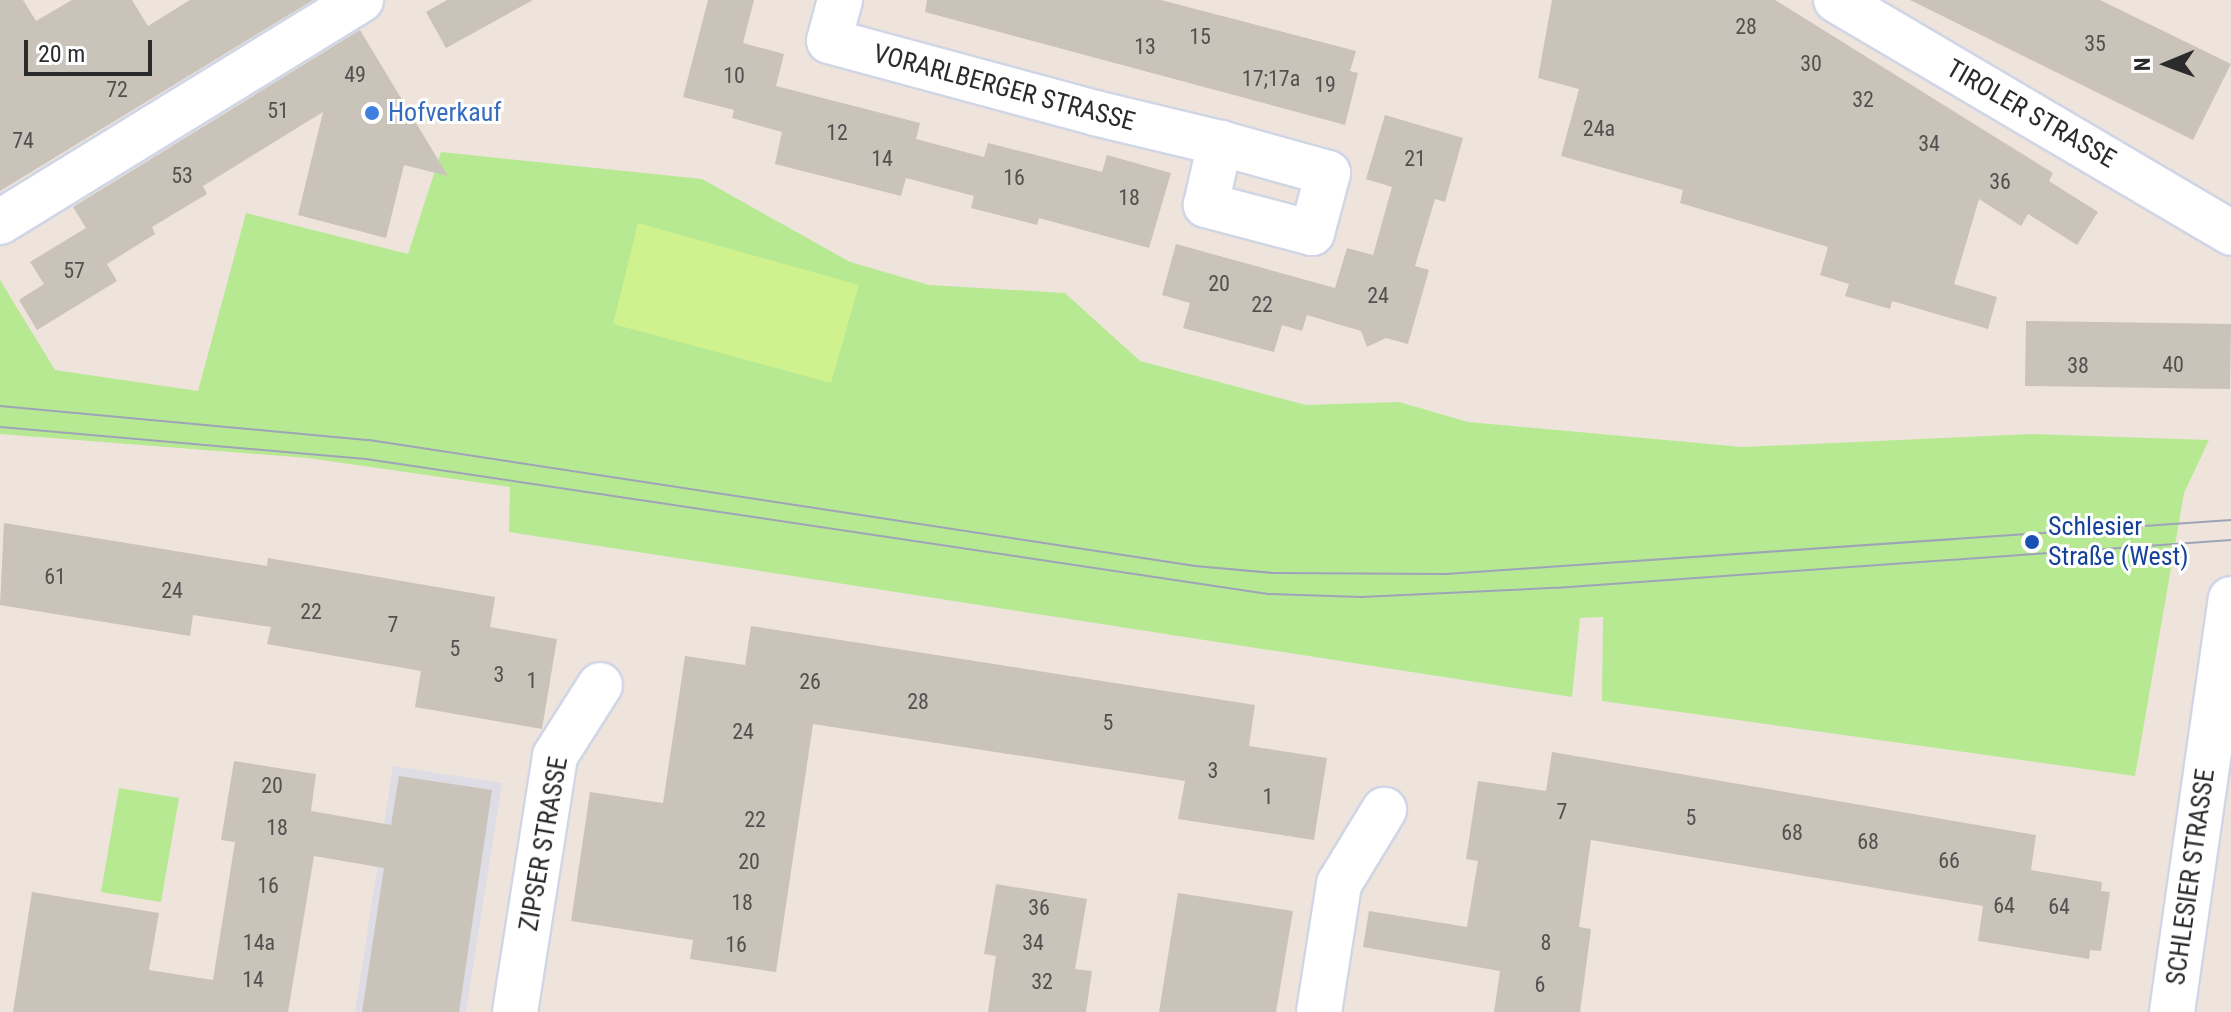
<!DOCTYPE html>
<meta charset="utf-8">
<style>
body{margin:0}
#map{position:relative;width:2231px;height:1012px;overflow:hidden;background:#eee4db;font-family:"Roboto Condensed",sans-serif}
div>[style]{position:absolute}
.industrial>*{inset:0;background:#dedde6}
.green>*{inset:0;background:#b7e993}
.pitch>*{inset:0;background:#cff18e}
.building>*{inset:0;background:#c9c3ba}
.roads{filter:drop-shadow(2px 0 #d0d6e5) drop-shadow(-2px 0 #d0d6e5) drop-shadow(0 2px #d0d6e5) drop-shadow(0 -2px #d0d6e5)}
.minor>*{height:44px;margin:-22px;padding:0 22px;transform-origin:22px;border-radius:22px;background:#fff}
.tram>*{height:2px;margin:-1px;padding:0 1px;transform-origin:1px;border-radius:1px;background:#9ea3b7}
.dots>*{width:22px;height:22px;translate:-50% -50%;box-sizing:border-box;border:4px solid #fff;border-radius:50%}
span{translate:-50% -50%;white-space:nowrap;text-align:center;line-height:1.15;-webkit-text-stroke:6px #fff;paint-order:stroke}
.number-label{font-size:22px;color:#52514f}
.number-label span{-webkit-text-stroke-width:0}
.street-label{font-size:26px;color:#2b2b2b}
.shop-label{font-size:26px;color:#366cbe}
.left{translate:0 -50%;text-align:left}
.transit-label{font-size:26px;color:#164399}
.north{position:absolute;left:2127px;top:24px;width:80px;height:80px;-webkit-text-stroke:6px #fff;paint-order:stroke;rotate:269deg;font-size:22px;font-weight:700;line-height:32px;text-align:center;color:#2b2b2b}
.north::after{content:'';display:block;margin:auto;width:28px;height:36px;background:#2b2b2b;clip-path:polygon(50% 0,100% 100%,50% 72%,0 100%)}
.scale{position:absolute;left:24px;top:40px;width:128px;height:36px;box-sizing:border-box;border:4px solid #2b2b2b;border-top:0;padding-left:10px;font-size:24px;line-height:28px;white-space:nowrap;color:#2b2b2b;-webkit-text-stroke:6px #fff;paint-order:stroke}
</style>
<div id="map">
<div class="industrial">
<i style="clip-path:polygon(393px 766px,502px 783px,466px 1012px,355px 1012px)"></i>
</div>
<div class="green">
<i style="clip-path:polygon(441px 152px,702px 179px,850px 262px,929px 285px,1065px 293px,1140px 361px,1306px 405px,1399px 402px,1468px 422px,1742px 447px,2031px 434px,2209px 440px,2184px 493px,2135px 776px,1602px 701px,1603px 617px,1580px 618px,1572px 697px,509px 532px,510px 487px,308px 458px,0 434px,0 280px,55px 370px,198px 391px,246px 213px,408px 254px)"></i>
<i style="clip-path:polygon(119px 788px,179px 798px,161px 902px,101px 892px)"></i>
</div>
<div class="pitch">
<i style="clip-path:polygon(638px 223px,859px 285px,831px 383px,613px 324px)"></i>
</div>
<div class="building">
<i style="clip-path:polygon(0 0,23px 0,36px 21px,72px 0,132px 0,148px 26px,190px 0,313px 0,0 191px)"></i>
<i style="clip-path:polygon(447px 0,533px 0,446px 48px,426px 12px)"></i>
<i style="clip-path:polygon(708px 0,754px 0,743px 43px,784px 54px,776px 86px,920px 123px,916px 139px,984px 157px,988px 143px,1102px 172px,1107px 155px,1171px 173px,1149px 248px,1039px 218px,1037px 225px,971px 208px,974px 196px,906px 178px,901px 196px,775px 164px,782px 132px,732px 118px,734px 110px,683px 97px)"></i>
<i style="clip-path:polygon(927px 0,1161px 0,1356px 51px,1350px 71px,1358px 73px,1345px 125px,925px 12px)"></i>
<i style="clip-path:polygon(1552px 0,1775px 0,2053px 173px,2049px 181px,2098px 212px,2077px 245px,2028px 214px,2021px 226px,1979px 199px,1954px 284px,1997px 297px,1988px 329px,1892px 301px,1890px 309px,1845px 296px,1849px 284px,1820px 275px,1828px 247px,1680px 203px,1683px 190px,1561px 156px,1579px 89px,1538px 78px)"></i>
<i style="clip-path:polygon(1910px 0,2100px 0,2231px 64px,2193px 140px)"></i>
<i style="clip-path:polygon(360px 30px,448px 176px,404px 165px,386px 238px,298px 215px,323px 112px,203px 186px,207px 194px,152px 227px,155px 234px,107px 264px,117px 281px,37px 330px,19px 300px,44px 284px,30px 262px,86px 228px,73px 207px)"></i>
<i style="clip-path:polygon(1385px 115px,1463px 138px,1445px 202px,1435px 199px,1415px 266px,1429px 270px,1408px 344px,1386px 338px,1367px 347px,1361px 331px,1307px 315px,1302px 331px,1282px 325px,1274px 352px,1183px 328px,1190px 303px,1162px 295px,1176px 244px,1335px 288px,1347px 248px,1373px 255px,1392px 187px,1366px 179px)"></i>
<i style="clip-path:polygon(2026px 321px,2231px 324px,2230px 389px,2025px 386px)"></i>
<i style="clip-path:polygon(4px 523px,267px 566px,268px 558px,495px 597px,490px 627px,557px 639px,542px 729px,415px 707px,421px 671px,267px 644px,271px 627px,193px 615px,190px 636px,0 605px)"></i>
<i style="clip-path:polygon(751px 626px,1255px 705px,1249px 746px,1327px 758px,1314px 840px,1178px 819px,1185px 781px,813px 724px,776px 972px,690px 959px,693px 940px,571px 921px,590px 792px,663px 803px,685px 656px,745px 665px)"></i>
<i style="clip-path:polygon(1552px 752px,2036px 835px,2031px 870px,2102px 882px,2101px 891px,2110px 892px,2101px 951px,2090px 950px,2089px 959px,1978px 941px,1983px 906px,1591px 840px,1579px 927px,1591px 929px,1580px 1012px,1494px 1012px,1500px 971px,1363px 947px,1369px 911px,1467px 927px,1478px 861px,1466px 859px,1478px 781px,1546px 791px)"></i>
<i style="clip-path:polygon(234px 761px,316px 774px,311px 811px,391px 825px,399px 776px,492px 790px,459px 1012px,362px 1012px,384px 868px,314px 856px,288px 1012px,13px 1012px,32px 892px,159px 913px,149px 970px,213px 980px,235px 842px,221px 840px)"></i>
<i style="clip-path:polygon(996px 884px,1087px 899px,1075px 969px,1092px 971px,1086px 1012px,988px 1012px,996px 956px,984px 954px)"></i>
<i style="clip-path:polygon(1178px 893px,1293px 911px,1276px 1012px,1159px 1012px)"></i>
</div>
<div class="roads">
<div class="minor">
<i style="left:840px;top:0;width:42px;rotate:105deg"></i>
<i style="left:829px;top:41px;width:276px;rotate:15.1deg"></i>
<i style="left:1095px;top:113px;width:129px;rotate:13.5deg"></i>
<i style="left:1220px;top:143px;width:112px;rotate:15.5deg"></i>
<i style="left:1328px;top:173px;width:62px;rotate:104.9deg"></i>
<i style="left:1312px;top:233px;width:110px;rotate:-165.2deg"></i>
<i style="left:1206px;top:205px;width:64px;rotate:-77.3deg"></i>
<i style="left:1836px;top:0;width:459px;rotate:30.5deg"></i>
<i style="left:0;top:222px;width:424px;rotate:-31.6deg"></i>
<i style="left:515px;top:1012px;width:259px;rotate:-81.1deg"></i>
<i style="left:555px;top:756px;width:84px;rotate:-57.6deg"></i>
<i style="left:1319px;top:1012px;width:130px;rotate:-81.1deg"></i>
<i style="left:1339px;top:884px;width:87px;rotate:-58.7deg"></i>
<i style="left:2172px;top:1012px;width:417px;rotate:-81.9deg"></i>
</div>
</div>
<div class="tram">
<i style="left:0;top:406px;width:371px;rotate:5.3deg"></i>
<i style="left:369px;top:440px;width:836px;rotate:8.67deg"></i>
<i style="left:1195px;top:566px;width:79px;rotate:5.1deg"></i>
<i style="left:1274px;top:573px;width:172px;rotate:0.3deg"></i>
<i style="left:1446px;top:574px;width:787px;rotate:-3.94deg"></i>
<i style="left:0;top:427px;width:367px;rotate:5deg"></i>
<i style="left:366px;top:459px;width:912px;rotate:8.51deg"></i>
<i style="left:1268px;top:594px;width:93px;rotate:1.8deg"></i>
<i style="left:1361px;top:597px;width:194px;rotate:-2.7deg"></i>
<i style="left:1555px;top:588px;width:678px;rotate:-4.06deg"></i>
</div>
<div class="dots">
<i style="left:372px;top:113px;background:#3f7fe0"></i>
<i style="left:2032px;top:542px;background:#1a4fb4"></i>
</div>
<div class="number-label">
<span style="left:1746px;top:27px">28</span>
<span style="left:1200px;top:37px">15</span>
<span style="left:2095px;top:44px">35</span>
<span style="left:1145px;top:47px">13</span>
<span style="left:1811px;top:64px">30</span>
<span style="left:355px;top:75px">49</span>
<span style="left:734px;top:76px">10</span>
<span style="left:1271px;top:79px">17;17a</span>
<span style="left:1325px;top:85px">19</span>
<span style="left:117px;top:90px">72</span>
<span style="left:1863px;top:100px">32</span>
<span style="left:278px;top:111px">51</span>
<span style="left:1599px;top:129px">24a</span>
<span style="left:837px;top:133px">12</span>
<span style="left:23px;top:141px">74</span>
<span style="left:1929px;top:144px">34</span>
<span style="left:882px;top:159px">14</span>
<span style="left:1415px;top:159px">21</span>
<span style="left:182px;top:176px">53</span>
<span style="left:1014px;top:178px">16</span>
<span style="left:2000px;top:182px">36</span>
<span style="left:1129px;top:198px">18</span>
<span style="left:74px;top:271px">57</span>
<span style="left:1219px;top:284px">20</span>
<span style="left:1378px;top:296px">24</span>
<span style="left:1262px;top:305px">22</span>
<span style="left:2173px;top:365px">40</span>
<span style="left:2078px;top:366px">38</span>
<span style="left:55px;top:577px">61</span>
<span style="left:172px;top:591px">24</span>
<span style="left:311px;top:612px">22</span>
<span style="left:393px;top:625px">7</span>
<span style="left:455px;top:649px">5</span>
<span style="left:499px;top:675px">3</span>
<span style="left:532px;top:681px">1</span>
<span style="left:810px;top:682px">26</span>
<span style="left:918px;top:702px">28</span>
<span style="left:1108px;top:723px">5</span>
<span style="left:743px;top:732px">24</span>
<span style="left:1213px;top:771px">3</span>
<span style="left:272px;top:786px">20</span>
<span style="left:1268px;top:797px">1</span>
<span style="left:1562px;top:812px">7</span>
<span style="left:1691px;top:818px">5</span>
<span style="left:755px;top:820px">22</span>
<span style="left:277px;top:828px">18</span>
<span style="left:1792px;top:833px">68</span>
<span style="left:1868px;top:842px">68</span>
<span style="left:1949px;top:861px">66</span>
<span style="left:749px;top:862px">20</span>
<span style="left:268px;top:886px">16</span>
<span style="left:742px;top:903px">18</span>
<span style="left:2004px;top:906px">64</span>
<span style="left:2059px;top:907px">64</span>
<span style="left:1039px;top:908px">36</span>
<span style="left:259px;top:943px">14a</span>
<span style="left:1033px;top:943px">34</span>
<span style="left:1546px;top:943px">8</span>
<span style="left:736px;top:945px">16</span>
<span style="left:253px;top:980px">14</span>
<span style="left:1042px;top:982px">32</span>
<span style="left:1540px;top:985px">6</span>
</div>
<div class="street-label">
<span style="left:1004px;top:88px;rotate:15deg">VORARLBERGER STRASSE</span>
<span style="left:2031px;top:114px;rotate:30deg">TIROLER STRASSE</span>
<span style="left:544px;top:844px;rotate:-80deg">ZIPSER STRASSE</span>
<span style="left:2191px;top:877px;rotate:-82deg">SCHLESIER STRASSE</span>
</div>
<div class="shop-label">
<span class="left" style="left:388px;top:113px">Hofverkauf</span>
</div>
<div class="transit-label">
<span class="left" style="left:2048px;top:542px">Schlesier<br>Straße (West)</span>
</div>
<div class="north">N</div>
<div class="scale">20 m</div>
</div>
